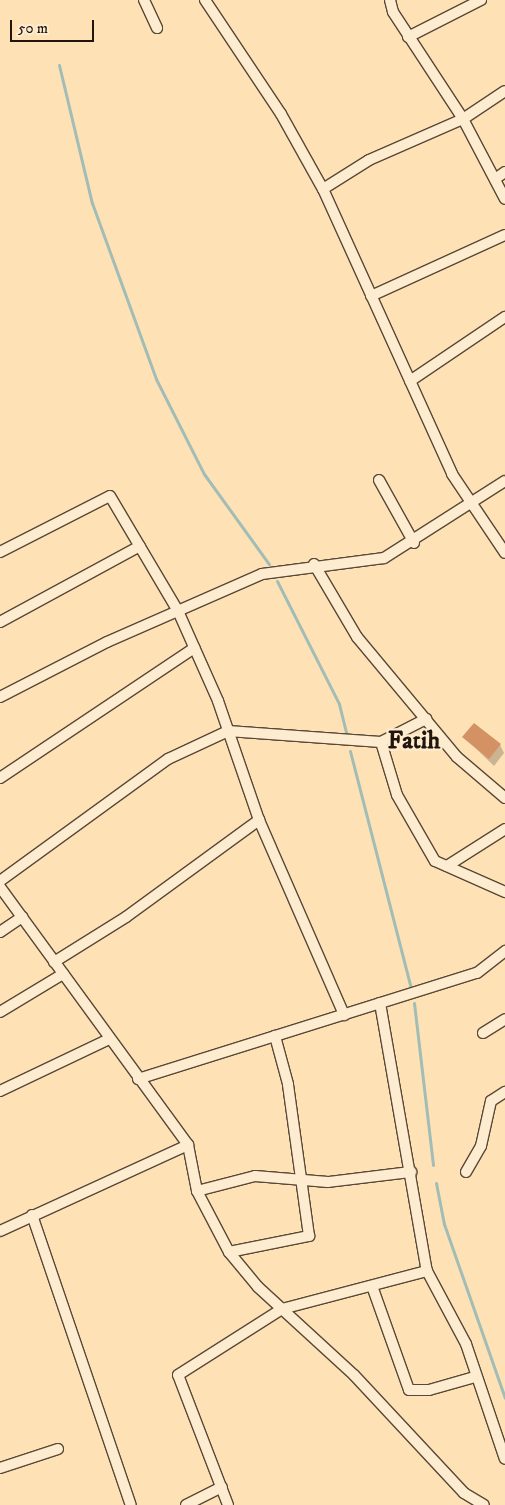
<!DOCTYPE html>
<style>
body{margin:0}
#map{position:relative;width:505px;height:1505px;overflow:hidden;background:#fee2b6;font-family:"IM FELL DW Pica",serif}
div>[style]{position:absolute}
.shadow>*{inset:0;background:#0003}
.stream>*{height:3px;margin:-1.5px;padding:0 1.5px;transform-origin:1.5px;border-radius:1.5px;background:#a2bcb6}
.building>*{inset:0;background:#d49164}
.roads{filter:drop-shadow(1px 0 #584836) drop-shadow(-1px 0 #584836) drop-shadow(0 1px #584836) drop-shadow(0 -1px #584836)}
.minor>*{height:10px;margin:-5px;padding:0 5px;transform-origin:5px;border-radius:5px;background:#feecd0}
span{translate:-50% -50%;white-space:nowrap;text-align:center;line-height:1.15;-webkit-text-stroke:4.5px #feecd0;paint-order:stroke}
.district-label{font-size:25px;color:#21150c;font-weight:700}
.scale{position:absolute;left:10px;top:20px;width:84px;height:22px;box-sizing:border-box;border:2px solid #21150c;border-top:0;padding-left:6px;font-size:15px;line-height:18px;white-space:nowrap;color:#21150c;-webkit-text-stroke:4px #feecd0;paint-order:stroke}
</style>
<div id="map">
<div class="shadow">
<i style="clip-path:polygon(464px 737px,500px 745px,504px 753px,494px 766px)"></i>
</div>
<div class="stream">
<i style="left:59px;top:65px;width:142px;rotate:76.6deg"></i>
<i style="left:92px;top:203px;width:187px;rotate:70deg"></i>
<i style="left:156px;top:379px;width:106px;rotate:63.2deg"></i>
<i style="left:204px;top:474px;width:111px;rotate:54.2deg"></i>
<i style="left:277px;top:581px;width:138px;rotate:63.2deg"></i>
<i style="left:339px;top:704px;width:30px;rotate:76deg"></i>
<i style="left:350px;top:751px;width:242px;rotate:75.6deg"></i>
<i style="left:414px;top:1003px;width:163px;rotate:83.3deg"></i>
<i style="left:436px;top:1183px;width:42px;rotate:79deg"></i>
<i style="left:444px;top:1224px;width:184px;rotate:70.7deg"></i>
</div>
<div class="building">
<i style="clip-path:polygon(474px 723px,501px 744px,489px 759px,462px 737px)"></i>
</div>
<div class="roads">
<div class="minor">
<i style="left:144px;top:0;width:31px;rotate:65deg"></i>
<i style="left:205px;top:0;width:137px;rotate:56.3deg"></i>
<i style="left:281px;top:114px;width:86px;rotate:60.8deg"></i>
<i style="left:323px;top:189px;width:313px;rotate:65.6deg"></i>
<i style="left:452px;top:474px;width:95px;rotate:56.1deg"></i>
<i style="left:390px;top:0;width:12px;rotate:76deg"></i>
<i style="left:393px;top:12px;width:128px;rotate:56.8deg"></i>
<i style="left:463px;top:119px;width:90px;rotate:62.3deg"></i>
<i style="left:408px;top:37px;width:82px;rotate:-26.9deg"></i>
<i style="left:495px;top:179px;width:12px;rotate:-35deg"></i>
<i style="left:323px;top:189px;width:54px;rotate:-32.2deg"></i>
<i style="left:369px;top:160px;width:103px;rotate:-23.6deg"></i>
<i style="left:463px;top:119px;width:50px;rotate:-33.7deg"></i>
<i style="left:371px;top:296px;width:147px;rotate:-24.5deg"></i>
<i style="left:410px;top:381px;width:115px;rotate:-34deg"></i>
<i style="left:379px;top:480px;width:72px;rotate:60.9deg"></i>
<i style="left:0;top:552px;width:123px;rotate:-27deg"></i>
<i style="left:110px;top:496px;width:134px;rotate:59.4deg"></i>
<i style="left:178px;top:611px;width:98px;rotate:66deg"></i>
<i style="left:218px;top:701px;width:126px;rotate:71deg"></i>
<i style="left:259px;top:820px;width:213px;rotate:66.4deg"></i>
<i style="left:314px;top:564px;width:85px;rotate:59.5deg"></i>
<i style="left:357px;top:637px;width:156px;rotate:50.2deg"></i>
<i style="left:457px;top:757px;width:63px;rotate:40.5deg"></i>
<i style="left:0;top:622px;width:159px;rotate:-28.5deg"></i>
<i style="left:0;top:697px;width:120px;rotate:-27.2deg"></i>
<i style="left:107px;top:642px;width:169px;rotate:-23.7deg"></i>
<i style="left:262px;top:574px;width:123px;rotate:-7.5deg"></i>
<i style="left:384px;top:558px;width:143px;rotate:-32.5deg"></i>
<i style="left:381px;top:742px;width:55px;rotate:73.2deg"></i>
<i style="left:397px;top:795px;width:76px;rotate:60.1deg"></i>
<i style="left:435px;top:861px;width:77px;rotate:23.9deg"></i>
<i style="left:0;top:778px;width:234px;rotate:-33.8deg"></i>
<i style="left:447px;top:866px;width:69px;rotate:-32.5deg"></i>
<i style="left:0;top:881px;width:208px;rotate:-36deg"></i>
<i style="left:168px;top:759px;width:66px;rotate:-25deg"></i>
<i style="left:228px;top:731px;width:153px;rotate:4.1deg"></i>
<i style="left:381px;top:742px;width:51px;rotate:-27.1deg"></i>
<i style="left:0;top:887px;width:319px;rotate:53.9deg"></i>
<i style="left:188px;top:1145px;width:47px;rotate:78.9deg"></i>
<i style="left:197px;top:1191px;width:69px;rotate:62.3deg"></i>
<i style="left:229px;top:1252px;width:45px;rotate:50.4deg"></i>
<i style="left:258px;top:1287px;width:130px;rotate:42.5deg"></i>
<i style="left:354px;top:1375px;width:161px;rotate:47deg"></i>
<i style="left:464px;top:1493px;width:23px;rotate:31deg"></i>
<i style="left:0;top:932px;width:27px;rotate:-34deg"></i>
<i style="left:54px;top:962px;width:85px;rotate:-32deg"></i>
<i style="left:126px;top:917px;width:165px;rotate:-36.1deg"></i>
<i style="left:380px;top:1003px;width:272px;rotate:80.1deg"></i>
<i style="left:427px;top:1271px;width:83px;rotate:61.9deg"></i>
<i style="left:466px;top:1344px;width:121px;rotate:71.3deg"></i>
<i style="left:0;top:1012px;width:74px;rotate:-31.1deg"></i>
<i style="left:483px;top:1033px;width:26px;rotate:-32deg"></i>
<i style="left:138px;top:1079px;width:355px;rotate:-17.4deg"></i>
<i style="left:477px;top:973px;width:36px;rotate:-38deg"></i>
<i style="left:0;top:1091px;width:121px;rotate:-25.5deg"></i>
<i style="left:466px;top:1172px;width:30px;rotate:-60deg"></i>
<i style="left:481px;top:1146px;width:46px;rotate:-77.5deg"></i>
<i style="left:491px;top:1101px;width:17px;rotate:-33deg"></i>
<i style="left:197px;top:1191px;width:60px;rotate:-14.5deg"></i>
<i style="left:255px;top:1176px;width:73px;rotate:4.7deg"></i>
<i style="left:328px;top:1182px;width:84px;rotate:-6.9deg"></i>
<i style="left:32px;top:1215px;width:306px;rotate:71.2deg"></i>
<i style="left:0;top:1231px;width:207px;rotate:-24.6deg"></i>
<i style="left:229px;top:1252px;width:82px;rotate:-11.3deg"></i>
<i style="left:309px;top:1236px;width:153px;rotate:-97.9deg"></i>
<i style="left:288px;top:1084px;width:50px;rotate:-105.2deg"></i>
<i style="left:372px;top:1286px;width:110px;rotate:70.4deg"></i>
<i style="left:409px;top:1390px;width:20px"></i>
<i style="left:429px;top:1390px;width:48px;rotate:-15.8deg"></i>
<i style="left:0;top:1468px;width:61px;rotate:-18.1deg"></i>
<i style="left:186px;top:1505px;width:40px;rotate:-26.6deg"></i>
<i style="left:228px;top:1505px;width:139px;rotate:-111deg"></i>
<i style="left:178px;top:1375px;width:123px;rotate:-32.4deg"></i>
<i style="left:282px;top:1309px;width:150px;rotate:-14.7deg"></i>
</div>
</div>
<div class="district-label">
<span style="left:414px;top:741px">Fatih</span>
</div>
<div class="scale">50 m</div>
</div>
